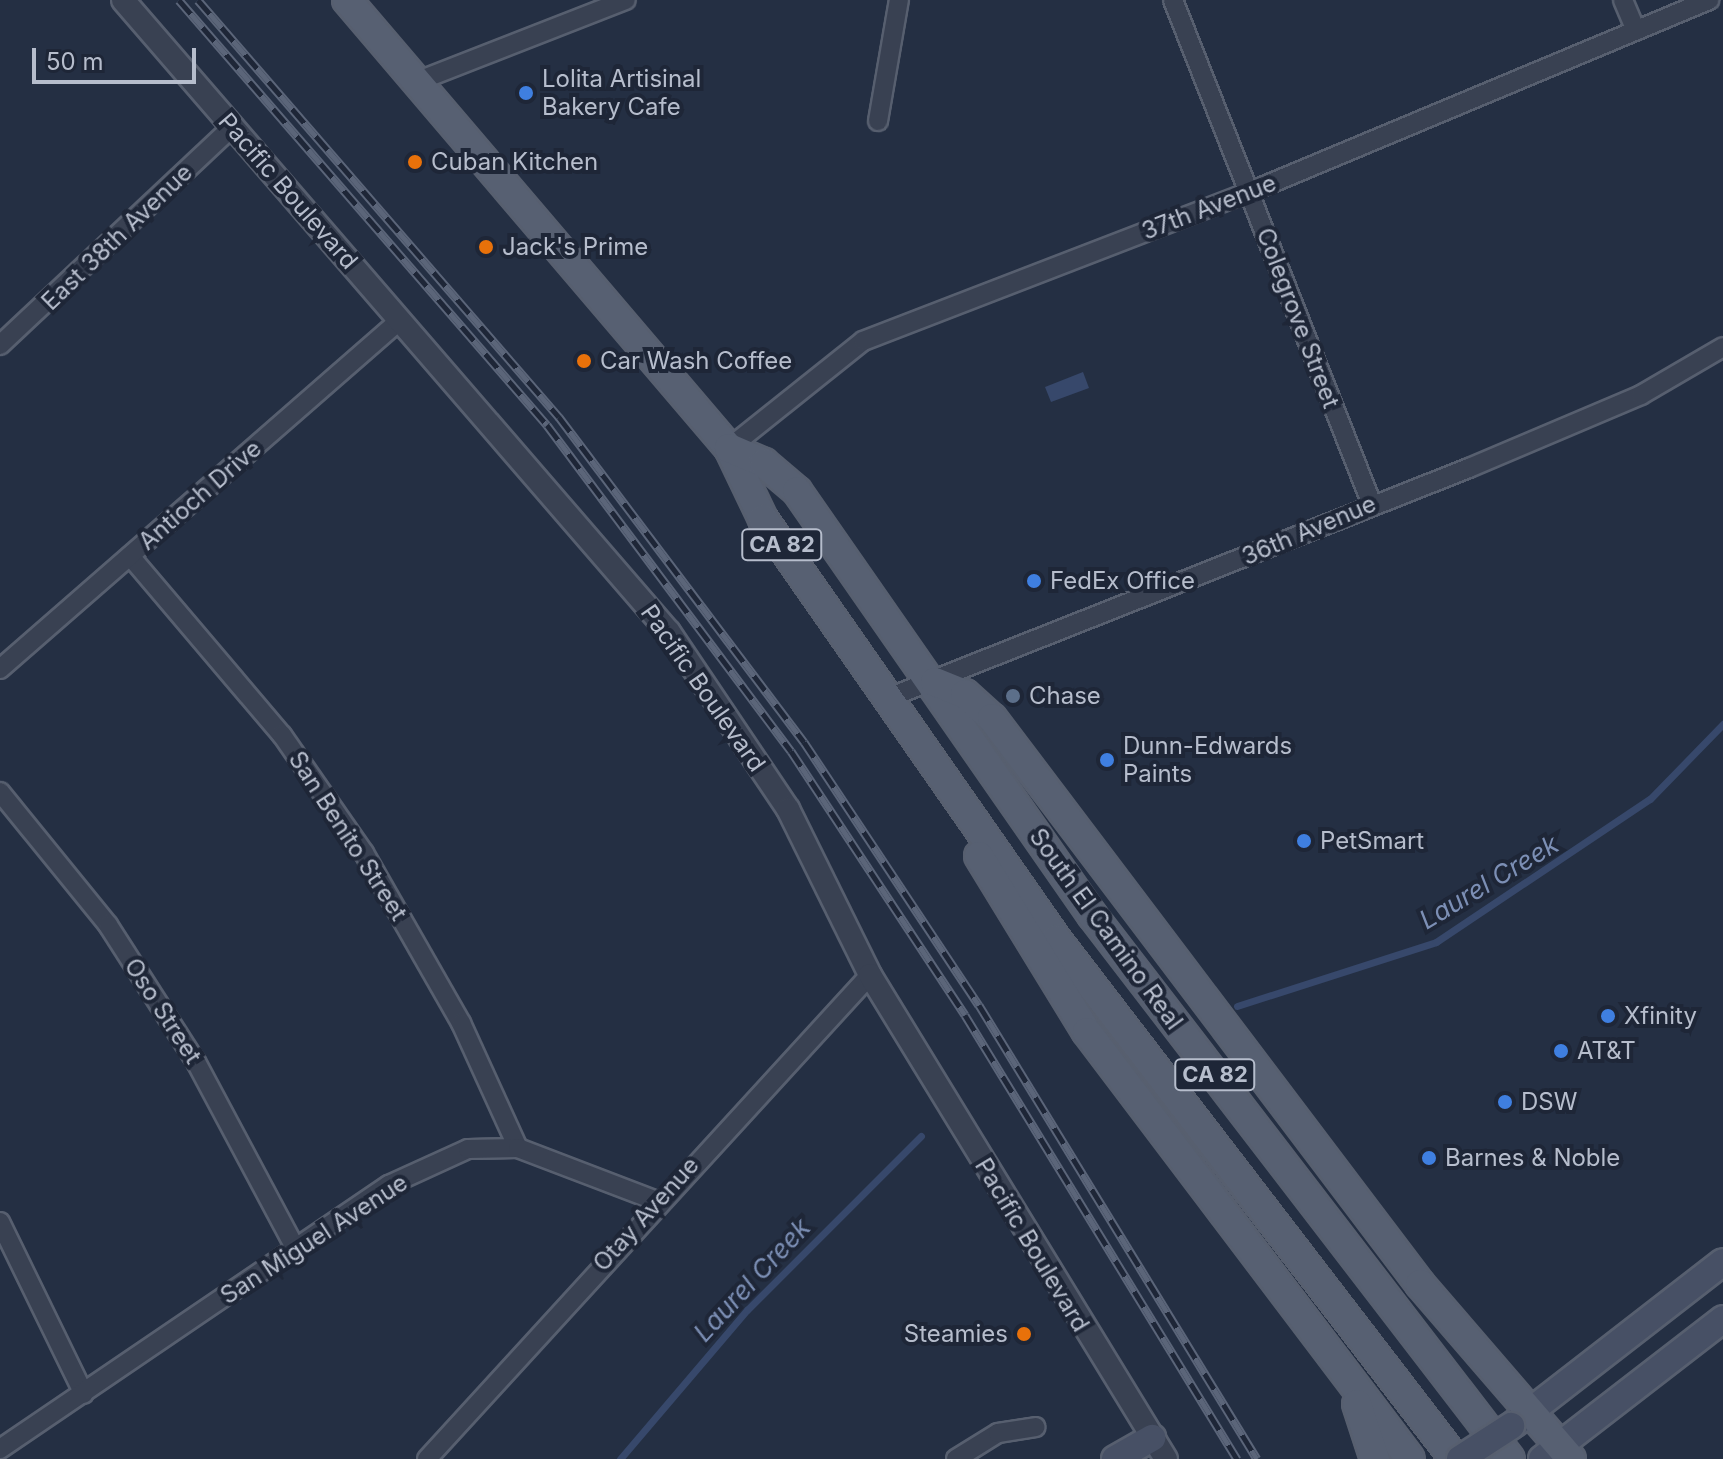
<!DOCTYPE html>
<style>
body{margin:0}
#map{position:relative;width:1723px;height:1459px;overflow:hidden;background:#242f43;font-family:Inter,sans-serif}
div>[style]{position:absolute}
.water>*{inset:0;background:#37486b}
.stream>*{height:7px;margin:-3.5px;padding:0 3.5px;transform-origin:3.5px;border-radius:3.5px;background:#37486b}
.roads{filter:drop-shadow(2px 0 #575f6f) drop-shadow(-2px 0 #575f6f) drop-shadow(0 2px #575f6f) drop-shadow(0 -2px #575f6f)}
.minor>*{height:18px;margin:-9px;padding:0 9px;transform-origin:9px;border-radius:9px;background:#394152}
.tertiary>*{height:22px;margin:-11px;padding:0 11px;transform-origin:11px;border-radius:11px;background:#394152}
.secondary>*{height:26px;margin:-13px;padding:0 13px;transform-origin:13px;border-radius:13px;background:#475065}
.primary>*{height:28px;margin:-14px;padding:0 14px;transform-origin:14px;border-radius:14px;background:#576072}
.rail>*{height:9px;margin-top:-4.5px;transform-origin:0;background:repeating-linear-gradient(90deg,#1e2637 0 18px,#5b6579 0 36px);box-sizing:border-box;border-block:2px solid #5b6579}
.bridges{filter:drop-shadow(2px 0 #575f6f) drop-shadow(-2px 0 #575f6f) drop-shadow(0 2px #575f6f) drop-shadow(0 -2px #575f6f)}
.secondary-bridge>*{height:26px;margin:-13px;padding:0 13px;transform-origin:13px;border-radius:13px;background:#475065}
.dots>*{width:22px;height:22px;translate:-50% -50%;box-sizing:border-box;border:4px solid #1e2637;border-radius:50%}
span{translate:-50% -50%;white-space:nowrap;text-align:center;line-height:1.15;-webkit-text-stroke:8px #1e2637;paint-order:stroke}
.shield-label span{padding:2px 6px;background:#1e2637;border:2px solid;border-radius:6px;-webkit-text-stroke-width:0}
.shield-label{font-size:22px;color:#b6bdcc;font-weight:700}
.poi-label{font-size:24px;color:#b6bdcc}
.left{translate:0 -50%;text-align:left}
.right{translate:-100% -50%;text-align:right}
.street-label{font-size:24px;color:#b6bdcc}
.water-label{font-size:26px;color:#7c8fb5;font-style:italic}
.scale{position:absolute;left:32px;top:48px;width:164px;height:36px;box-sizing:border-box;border:4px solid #b6bdcc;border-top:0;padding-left:10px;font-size:24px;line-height:28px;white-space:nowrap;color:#b6bdcc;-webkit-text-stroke:6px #1e2637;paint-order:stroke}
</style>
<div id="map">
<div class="water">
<i style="clip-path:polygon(1083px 372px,1089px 388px,1051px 402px,1045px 387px)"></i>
</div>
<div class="stream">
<i style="left:1237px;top:1006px;width:209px;rotate:-17.8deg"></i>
<i style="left:1436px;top:942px;width:257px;rotate:-33.8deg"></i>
<i style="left:1650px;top:799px;width:105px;rotate:-45.8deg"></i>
<i style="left:620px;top:1459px;width:196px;rotate:-49.6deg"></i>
<i style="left:747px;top:1310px;width:246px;rotate:-45deg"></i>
</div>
<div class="roads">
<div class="minor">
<i style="left:1173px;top:0;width:540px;rotate:68.47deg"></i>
<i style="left:1623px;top:0;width:33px;rotate:67deg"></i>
<i style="left:418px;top:81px;width:223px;rotate:-21.3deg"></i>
<i style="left:878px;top:121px;width:123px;rotate:-80.2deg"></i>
<i style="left:0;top:345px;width:320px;rotate:-43.2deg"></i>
<i style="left:729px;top:448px;width:171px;rotate:-38.6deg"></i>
<i style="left:863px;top:341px;width:415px;rotate:-21.1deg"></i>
<i style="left:1250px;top:192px;width:498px;rotate:-22.7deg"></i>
<i style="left:130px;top:556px;width:235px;rotate:49.7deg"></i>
<i style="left:282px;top:735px;width:144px;rotate:55.2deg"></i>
<i style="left:364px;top:853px;width:196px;rotate:60.3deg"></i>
<i style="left:461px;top:1023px;width:137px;rotate:65.5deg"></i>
<i style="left:0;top:669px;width:529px;rotate:-41.09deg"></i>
<i style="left:888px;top:698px;width:625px;rotate:-21.6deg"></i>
<i style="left:1469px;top:468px;width:187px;rotate:-23deg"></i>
<i style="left:1641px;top:395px;width:95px;rotate:-30.3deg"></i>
<i style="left:0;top:792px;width:171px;rotate:50.9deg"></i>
<i style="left:108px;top:925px;width:163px;rotate:57.3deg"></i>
<i style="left:196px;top:1062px;width:212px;rotate:61.9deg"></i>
<i style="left:0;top:1222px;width:191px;rotate:64deg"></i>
<i style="left:0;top:1449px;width:470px;rotate:-34.2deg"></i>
<i style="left:389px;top:1185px;width:87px;rotate:-24.5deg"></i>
<i style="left:468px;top:1149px;width:50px;rotate:-1.1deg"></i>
<i style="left:518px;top:1148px;width:149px;rotate:20.9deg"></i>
<i style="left:427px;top:1459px;width:656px;rotate:-47.53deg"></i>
<i style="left:956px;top:1459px;width:49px;rotate:-31.8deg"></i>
<i style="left:998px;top:1433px;width:38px;rotate:-9deg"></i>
</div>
<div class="tertiary">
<i style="left:123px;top:0;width:835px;rotate:49.18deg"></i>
<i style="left:669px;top:632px;width:213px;rotate:56.1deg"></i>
<i style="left:788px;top:809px;width:185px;rotate:63.7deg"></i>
<i style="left:870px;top:975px;width:567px;rotate:58.55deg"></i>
</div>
<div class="secondary">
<i style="left:1514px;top:1424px;width:264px;rotate:-37.8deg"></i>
<i style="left:1115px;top:1459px;width:43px;rotate:-29.6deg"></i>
<i style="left:1542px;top:1459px;width:229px;rotate:-37.7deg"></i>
</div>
<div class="primary">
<i style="left:347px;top:0;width:589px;rotate:49.55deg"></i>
<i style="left:729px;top:448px;width:79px;rotate:64.4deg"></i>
<i style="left:763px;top:519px;width:512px;rotate:55.1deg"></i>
<i style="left:1056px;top:939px;width:655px;rotate:52.5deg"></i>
<i style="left:729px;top:448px;width:38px;rotate:23deg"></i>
<i style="left:764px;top:463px;width:43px;rotate:40.3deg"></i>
<i style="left:797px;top:491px;width:517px;rotate:55.17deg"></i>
<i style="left:1092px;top:915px;width:686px;rotate:52.46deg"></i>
<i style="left:935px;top:682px;width:32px;rotate:22deg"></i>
<i style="left:965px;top:694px;width:36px;rotate:42deg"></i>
<i style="left:992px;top:718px;width:710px;rotate:52.9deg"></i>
<i style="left:1420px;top:1284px;width:231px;rotate:49.2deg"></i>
<i style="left:979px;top:856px;width:206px;rotate:58.5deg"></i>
<i style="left:1087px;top:1032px;width:535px;rotate:52.89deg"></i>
<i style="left:1357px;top:1404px;width:58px;rotate:71.9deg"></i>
</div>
</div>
<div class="rail">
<i style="left:179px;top:0;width:562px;rotate:49.11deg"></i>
<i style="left:547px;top:425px;width:407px;rotate:53.2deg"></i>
<i style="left:791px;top:751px;width:316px;rotate:56.6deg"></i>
<i style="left:965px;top:1015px;width:521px;rotate:58.51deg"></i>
<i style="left:198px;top:0;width:552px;rotate:49.12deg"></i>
<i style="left:559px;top:417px;width:407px;rotate:53deg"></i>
<i style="left:804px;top:742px;width:316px;rotate:56.4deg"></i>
<i style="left:979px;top:1005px;width:532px;rotate:58.52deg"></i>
</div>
<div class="bridges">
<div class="secondary-bridge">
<i style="left:1460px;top:1459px;width:61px;rotate:-32.9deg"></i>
</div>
</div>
<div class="dots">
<i style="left:526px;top:93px;background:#3f7fe0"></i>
<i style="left:415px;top:162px;background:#e8710a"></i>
<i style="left:486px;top:247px;background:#e8710a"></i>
<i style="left:584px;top:361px;background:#e8710a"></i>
<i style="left:1034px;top:581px;background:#3f7fe0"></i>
<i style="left:1013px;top:696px;background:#5c6f8a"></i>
<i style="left:1107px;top:760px;background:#3f7fe0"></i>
<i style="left:1304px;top:841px;background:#3f7fe0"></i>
<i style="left:1608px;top:1016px;background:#3f7fe0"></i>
<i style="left:1561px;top:1051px;background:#3f7fe0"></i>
<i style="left:1505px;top:1102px;background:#3f7fe0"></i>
<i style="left:1429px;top:1158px;background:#3f7fe0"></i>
<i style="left:1024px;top:1334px;background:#e8710a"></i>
</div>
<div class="shield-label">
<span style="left:782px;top:545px">CA 82</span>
<span style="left:1215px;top:1075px">CA 82</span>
</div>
<div class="poi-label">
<span class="left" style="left:542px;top:93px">Lolita Artisinal<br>Bakery Cafe</span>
<span class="left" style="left:431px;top:162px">Cuban Kitchen</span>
<span class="left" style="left:502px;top:247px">Jack's Prime</span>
<span class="left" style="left:600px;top:361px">Car Wash Coffee</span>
<span class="left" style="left:1050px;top:581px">FedEx Office</span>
<span class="left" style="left:1029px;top:696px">Chase</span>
<span class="left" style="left:1123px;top:760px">Dunn-Edwards<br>Paints</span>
<span class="left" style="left:1320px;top:841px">PetSmart</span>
<span class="left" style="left:1624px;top:1016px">Xfinity</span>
<span class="left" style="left:1577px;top:1051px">AT&amp;T</span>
<span class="left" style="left:1521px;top:1102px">DSW</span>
<span class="left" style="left:1445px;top:1158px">Barnes &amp; Noble</span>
<span class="right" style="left:1008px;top:1334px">Steamies</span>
</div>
<div class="street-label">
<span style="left:288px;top:191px;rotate:49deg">Pacific Boulevard</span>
<span style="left:1209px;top:207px;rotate:-21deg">37th Avenue</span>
<span style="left:117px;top:237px;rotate:-44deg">East 38th Avenue</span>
<span style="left:1298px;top:318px;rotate:69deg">Colegrove Street</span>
<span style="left:200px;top:495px;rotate:-41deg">Antioch Drive</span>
<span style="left:1309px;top:530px;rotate:-23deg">36th Avenue</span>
<span style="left:703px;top:688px;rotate:55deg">Pacific Boulevard</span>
<span style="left:348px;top:836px;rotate:57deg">San Benito Street</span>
<span style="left:1106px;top:929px;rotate:54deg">South El Camino Real</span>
<span style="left:163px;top:1011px;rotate:57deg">Oso Street</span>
<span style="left:646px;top:1214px;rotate:-48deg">Otay Avenue</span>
<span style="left:314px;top:1239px;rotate:-33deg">San Miguel Avenue</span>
<span style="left:1032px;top:1245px;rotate:59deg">Pacific Boulevard</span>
</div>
<div class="water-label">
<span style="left:1489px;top:882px;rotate:-31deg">Laurel Creek</span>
<span style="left:752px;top:1280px;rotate:-47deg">Laurel Creek</span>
</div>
<div class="scale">50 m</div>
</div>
